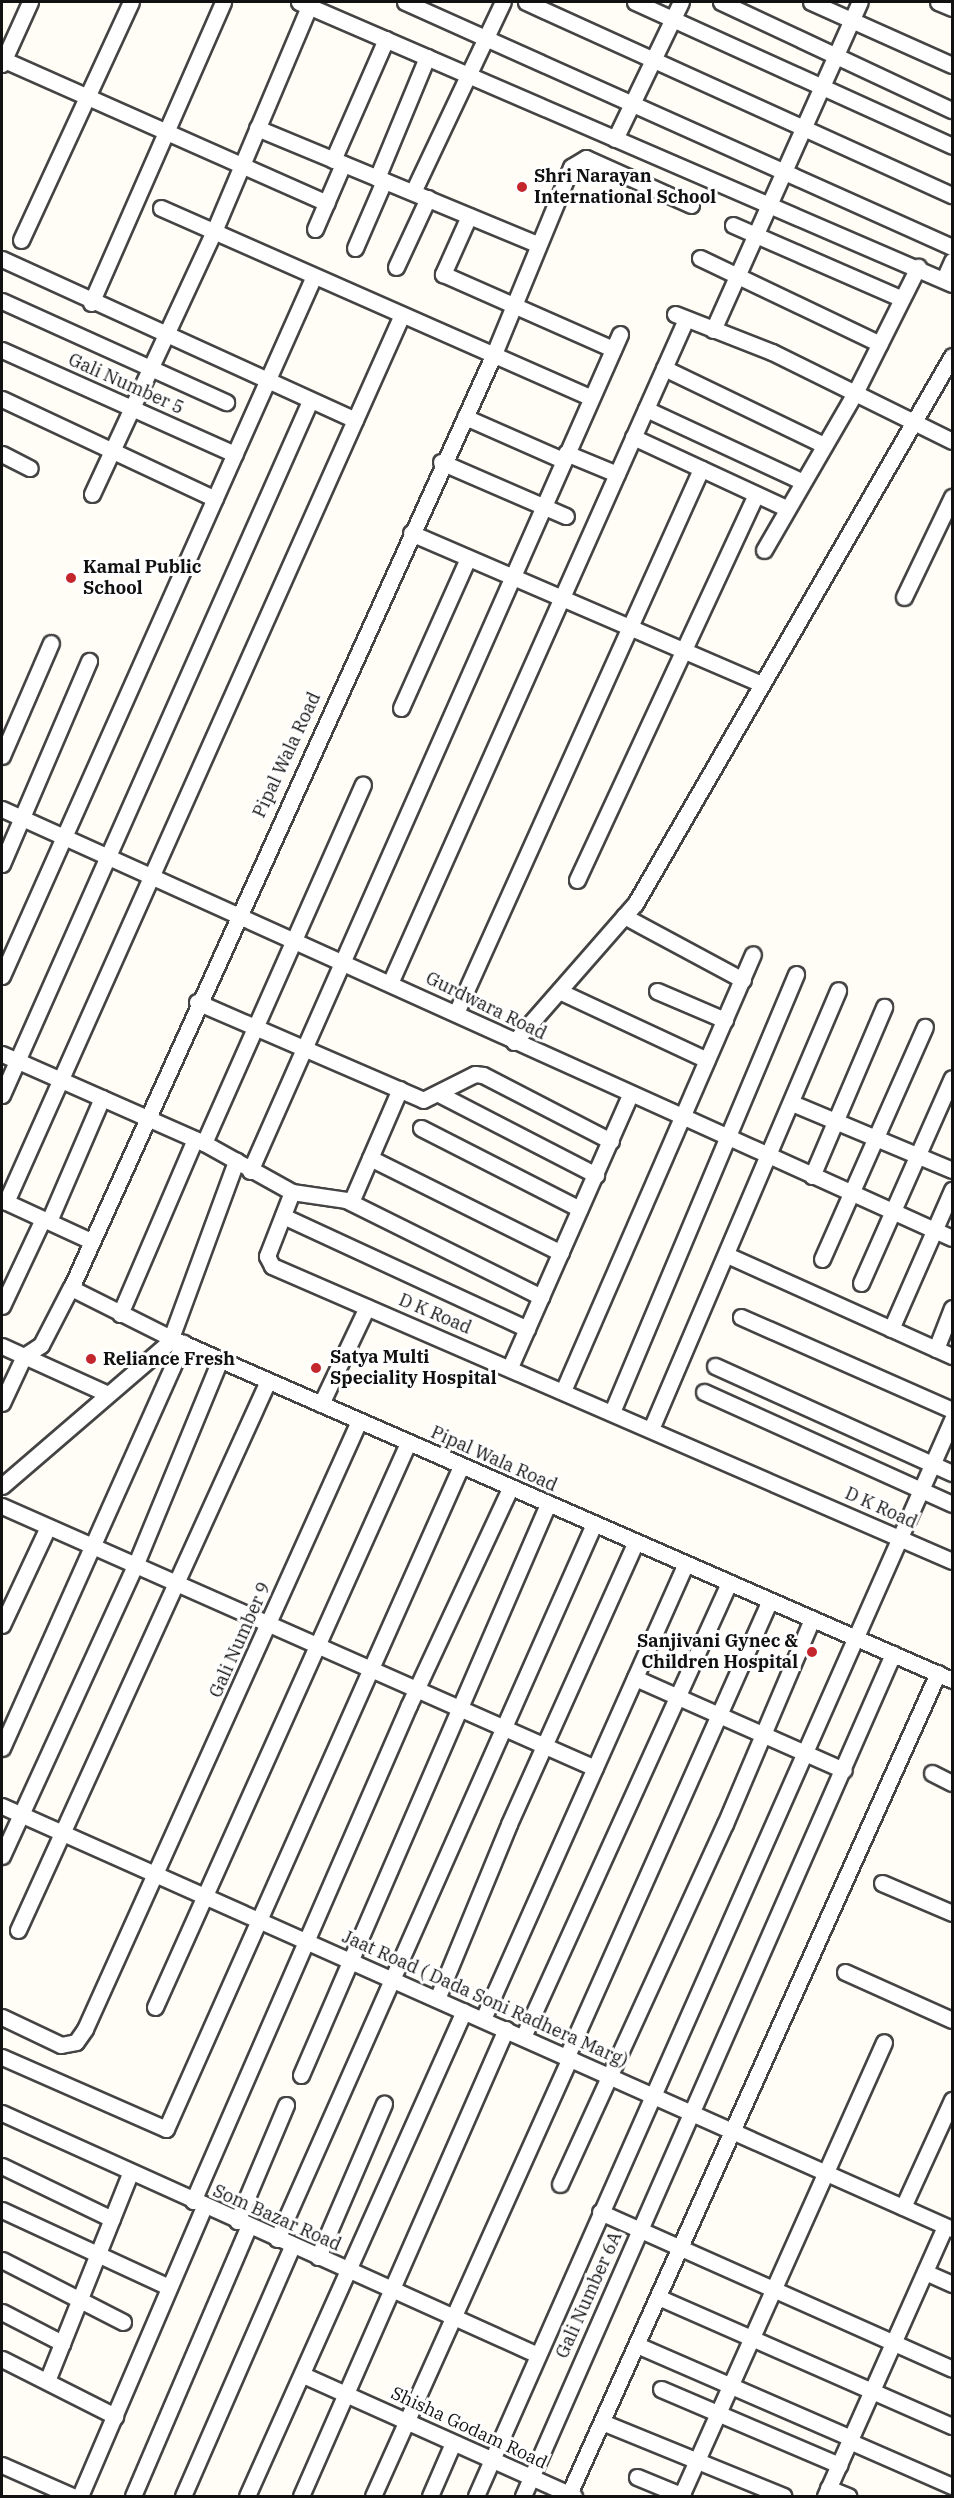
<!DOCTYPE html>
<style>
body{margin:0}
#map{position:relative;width:954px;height:2498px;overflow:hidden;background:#fffdf5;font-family:"IBM Plex Serif",serif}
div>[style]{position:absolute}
.roads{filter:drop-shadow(2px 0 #444) drop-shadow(-2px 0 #444) drop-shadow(0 2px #444) drop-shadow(0 -2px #444)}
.minor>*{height:15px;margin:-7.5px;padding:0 7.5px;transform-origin:7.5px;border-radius:7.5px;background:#fff}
.dots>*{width:16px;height:16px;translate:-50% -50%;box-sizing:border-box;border:3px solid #fff;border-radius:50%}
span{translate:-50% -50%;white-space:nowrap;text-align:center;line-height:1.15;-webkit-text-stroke:6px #fff;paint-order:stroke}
.poi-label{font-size:18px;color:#111;font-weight:700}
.left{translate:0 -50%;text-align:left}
.right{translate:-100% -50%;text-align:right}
.street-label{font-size:18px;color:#111}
.frame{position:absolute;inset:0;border:3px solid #111;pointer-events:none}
</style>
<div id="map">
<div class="roads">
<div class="minor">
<i style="left:299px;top:2px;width:711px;rotate:23.36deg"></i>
<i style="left:405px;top:2px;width:599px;rotate:24.13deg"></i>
<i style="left:526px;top:2px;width:468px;rotate:24.4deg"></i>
<i style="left:635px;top:2px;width:348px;rotate:24.4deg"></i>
<i style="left:721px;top:2px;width:255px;rotate:25.1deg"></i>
<i style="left:811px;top:2px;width:154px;rotate:24.1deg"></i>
<i style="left:938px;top:2px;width:15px;rotate:23deg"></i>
<i style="left:2px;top:59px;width:355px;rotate:23.9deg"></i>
<i style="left:2px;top:64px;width:68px;rotate:-65.7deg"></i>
<i style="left:257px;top:128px;width:303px;rotate:22.5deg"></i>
<i style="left:615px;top:139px;width:152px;rotate:-64.3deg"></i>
<i style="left:333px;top:160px;width:132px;rotate:-66.3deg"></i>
<i style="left:377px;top:178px;width:131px;rotate:-67.5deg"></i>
<i style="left:413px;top:192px;width:210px;rotate:-64.7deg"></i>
<i style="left:691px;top:205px;width:115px;rotate:-155.9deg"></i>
<i style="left:586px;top:158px;width:17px;rotate:149deg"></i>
<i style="left:571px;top:167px;width:204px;rotate:112.4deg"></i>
<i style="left:493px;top:356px;width:1023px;rotate:114.36deg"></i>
<i style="left:71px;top:1288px;width:114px;rotate:26.6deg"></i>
<i style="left:173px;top:1339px;width:850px;rotate:23.64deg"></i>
<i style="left:161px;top:208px;width:470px;rotate:23.8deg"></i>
<i style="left:469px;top:216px;width:64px;rotate:114.1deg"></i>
<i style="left:443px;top:274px;width:186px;rotate:23.8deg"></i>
<i style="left:733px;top:225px;width:184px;rotate:23.6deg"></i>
<i style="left:315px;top:229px;width:71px;rotate:-66.7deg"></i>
<i style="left:21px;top:240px;width:262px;rotate:-65.2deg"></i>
<i style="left:355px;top:248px;width:73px;rotate:-66.6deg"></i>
<i style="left:700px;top:258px;width:199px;rotate:25.5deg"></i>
<i style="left:2px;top:259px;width:388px;rotate:24.5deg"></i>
<i style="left:396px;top:267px;width:76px;rotate:-65.1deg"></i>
<i style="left:944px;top:279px;width:20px;rotate:-66deg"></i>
<i style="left:2px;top:301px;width:246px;rotate:24.3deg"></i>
<i style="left:91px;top:303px;width:329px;rotate:-66.3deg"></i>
<i style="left:675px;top:314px;width:104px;rotate:21.4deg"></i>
<i style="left:772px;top:352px;width:201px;rotate:26.3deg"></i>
<i style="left:713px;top:330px;width:359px;rotate:-65.9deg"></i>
<i style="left:2px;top:350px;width:255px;rotate:24.1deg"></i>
<i style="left:664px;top:368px;width:178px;rotate:25.7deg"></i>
<i style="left:2px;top:399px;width:235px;rotate:25.1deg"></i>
<i style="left:646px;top:409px;width:171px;rotate:24.9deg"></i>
<i style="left:465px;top:417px;width:107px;rotate:23.7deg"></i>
<i style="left:633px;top:437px;width:166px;rotate:24.9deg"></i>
<i style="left:566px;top:453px;width:55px;rotate:22.4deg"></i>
<i style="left:2px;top:454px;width:31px;rotate:27deg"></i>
<i style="left:441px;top:462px;width:136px;rotate:23.4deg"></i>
<i style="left:92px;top:494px;width:292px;rotate:-65.1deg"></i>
<i style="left:215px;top:229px;width:246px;rotate:-67.1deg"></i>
<i style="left:411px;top:533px;width:382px;rotate:23.3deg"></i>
<i style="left:764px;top:550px;width:184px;rotate:-59.9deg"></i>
<i style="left:856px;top:391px;width:139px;rotate:-63.4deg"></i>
<i style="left:904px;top:597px;width:111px;rotate:-64.4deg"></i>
<i style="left:401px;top:708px;width:164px;rotate:-65.9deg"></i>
<i style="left:2px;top:756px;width:123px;rotate:-66.6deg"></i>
<i style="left:2px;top:809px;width:1042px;rotate:24.3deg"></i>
<i style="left:2px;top:864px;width:221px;rotate:-66.8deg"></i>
<i style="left:577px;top:880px;width:425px;rotate:-65.1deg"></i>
<i style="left:624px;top:916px;width:135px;rotate:28.3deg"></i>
<i style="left:2px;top:976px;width:766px;rotate:-65.98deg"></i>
<i style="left:391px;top:981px;width:725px;rotate:-65.98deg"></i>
<i style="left:559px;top:991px;width:163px;rotate:25deg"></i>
<i style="left:657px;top:991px;width:74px;rotate:23.1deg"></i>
<i style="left:197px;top:1002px;width:246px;rotate:23.4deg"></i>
<i style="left:423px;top:1100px;width:58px;rotate:-26.6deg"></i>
<i style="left:475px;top:1074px;width:8px;rotate:7deg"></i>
<i style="left:483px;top:1075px;width:144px;rotate:27.3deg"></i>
<i style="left:456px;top:1013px;width:597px;rotate:-65.75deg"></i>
<i style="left:514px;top:1042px;width:184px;rotate:-48.8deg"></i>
<i style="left:635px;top:904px;width:633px;rotate:-59.95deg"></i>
<i style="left:2px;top:1054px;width:221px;rotate:23.8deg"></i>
<i style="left:204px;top:1143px;width:101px;rotate:29.1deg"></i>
<i style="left:292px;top:1192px;width:69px;rotate:111.3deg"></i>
<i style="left:267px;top:1256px;width:11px;rotate:63deg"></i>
<i style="left:272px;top:1266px;width:741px;rotate:23.45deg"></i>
<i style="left:439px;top:1094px;width:177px;rotate:27.3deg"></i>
<i style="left:2px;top:1095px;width:759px;rotate:-66.07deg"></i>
<i style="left:792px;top:1103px;width:173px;rotate:22.7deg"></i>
<i style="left:421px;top:1128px;width:178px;rotate:27deg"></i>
<i style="left:204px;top:1143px;width:392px;rotate:-66.1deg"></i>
<i style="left:370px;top:1158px;width:213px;rotate:26.4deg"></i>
<i style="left:250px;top:1171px;width:915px;rotate:-66.15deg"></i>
<i style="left:812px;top:1176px;width:184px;rotate:-66.9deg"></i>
<i style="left:292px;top:1192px;width:55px;rotate:8.4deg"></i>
<i style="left:346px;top:1200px;width:218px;rotate:26.4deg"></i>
<i style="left:2px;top:1200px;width:98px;rotate:24.7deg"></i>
<i style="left:6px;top:1202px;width:969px;rotate:-65.95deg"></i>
<i style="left:351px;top:1202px;width:123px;rotate:-66.6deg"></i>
<i style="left:283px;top:1216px;width:269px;rotate:24.8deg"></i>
<i style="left:49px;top:1221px;width:134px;rotate:-66.7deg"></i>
<i style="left:727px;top:1255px;width:247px;rotate:24.2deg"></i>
<i style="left:822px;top:1259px;width:254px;rotate:-66.1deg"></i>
<i style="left:861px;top:1283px;width:224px;rotate:-66.1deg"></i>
<i style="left:2px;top:1306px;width:96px;rotate:-64.8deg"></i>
<i style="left:120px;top:1314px;width:190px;rotate:-66.8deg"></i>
<i style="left:741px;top:1317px;width:231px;rotate:23.8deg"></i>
<i style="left:891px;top:1329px;width:152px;rotate:-66.3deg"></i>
<i style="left:171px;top:1338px;width:189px;rotate:-69.8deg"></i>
<i style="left:2px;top:1346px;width:116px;rotate:24.4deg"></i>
<i style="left:936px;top:1349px;width:44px;rotate:-68.7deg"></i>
<i style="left:715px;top:1366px;width:260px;rotate:24.3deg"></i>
<i style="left:510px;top:1367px;width:297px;rotate:-66.2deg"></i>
<i style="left:563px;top:1391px;width:476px;rotate:-66.5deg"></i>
<i style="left:704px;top:1392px;width:272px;rotate:24.3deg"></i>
<i style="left:2px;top:1403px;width:52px;rotate:-64.9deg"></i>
<i style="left:24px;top:1356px;width:20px;rotate:-33deg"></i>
<i style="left:41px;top:1345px;width:65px;rotate:-62.7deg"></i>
<i style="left:321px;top:1404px;width:107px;rotate:-64.6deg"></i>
<i style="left:612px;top:1412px;width:475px;rotate:-67.2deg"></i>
<i style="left:651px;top:1429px;width:477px;rotate:-66.9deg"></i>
<i style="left:2px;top:1486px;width:225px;rotate:-40.7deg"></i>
<i style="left:2px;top:1506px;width:648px;rotate:23.84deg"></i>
<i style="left:2px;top:1625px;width:108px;rotate:-64.9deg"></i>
<i style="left:635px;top:1678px;width:228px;rotate:23.8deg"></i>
<i style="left:2px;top:1748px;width:444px;rotate:-65.9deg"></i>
<i style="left:932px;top:1773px;width:22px;rotate:27deg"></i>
<i style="left:2px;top:1806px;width:1040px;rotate:24deg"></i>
<i style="left:2px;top:1856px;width:319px;rotate:-65.4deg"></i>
<i style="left:135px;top:1566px;width:223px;rotate:-67.6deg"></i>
<i style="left:882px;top:1883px;width:76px;rotate:23.2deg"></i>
<i style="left:18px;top:1930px;width:603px;rotate:-65.52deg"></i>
<i style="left:845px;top:1972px;width:117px;rotate:24.2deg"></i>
<i style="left:437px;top:1999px;width:189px;rotate:-67.6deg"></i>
<i style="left:509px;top:1824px;width:309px;rotate:-65.8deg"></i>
<i style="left:155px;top:2007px;width:618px;rotate:-65.84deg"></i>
<i style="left:2px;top:2017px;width:65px;rotate:25.4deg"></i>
<i style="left:61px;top:2045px;width:15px;rotate:-11deg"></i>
<i style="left:76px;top:2042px;width:16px;rotate:-55deg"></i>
<i style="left:85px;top:2029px;width:667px;rotate:-65.74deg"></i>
<i style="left:483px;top:2019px;width:498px;rotate:-66deg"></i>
<i style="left:523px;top:2037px;width:499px;rotate:-65.6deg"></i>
<i style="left:567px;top:2056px;width:498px;rotate:-66deg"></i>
<i style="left:2px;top:2057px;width:179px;rotate:23.7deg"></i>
<i style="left:166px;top:2129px;width:726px;rotate:-66.01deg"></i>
<i style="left:301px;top:2075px;width:622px;rotate:-66.61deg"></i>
<i style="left:2px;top:2113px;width:588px;rotate:24.3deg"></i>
<i style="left:2px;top:2166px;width:122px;rotate:25.7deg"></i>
<i style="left:560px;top:2184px;width:396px;rotate:-65.4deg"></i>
<i style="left:725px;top:1824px;width:223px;rotate:-67deg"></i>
<i style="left:193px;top:2201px;width:541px;rotate:-66.47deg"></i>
<i style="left:409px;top:1705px;width:239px;rotate:-65deg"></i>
<i style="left:903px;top:2207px;width:118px;rotate:-65.4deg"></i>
<i style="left:2px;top:2210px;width:184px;rotate:24.8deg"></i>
<i style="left:600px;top:2212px;width:385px;rotate:24deg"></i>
<i style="left:237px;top:2221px;width:126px;rotate:-67.1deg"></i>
<i style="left:277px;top:2239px;width:782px;rotate:-66.09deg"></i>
<i style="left:318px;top:2257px;width:167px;rotate:-66.7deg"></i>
<i style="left:2px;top:2260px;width:136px;rotate:27.1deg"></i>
<i style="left:925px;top:2272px;width:30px;rotate:24deg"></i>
<i style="left:658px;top:2297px;width:321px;rotate:23.7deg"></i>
<i style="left:2px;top:2312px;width:68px;rotate:27.3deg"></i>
<i style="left:637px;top:2345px;width:233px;rotate:23.5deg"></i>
<i style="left:2px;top:2359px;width:127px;rotate:26.8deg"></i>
<i style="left:303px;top:2375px;width:297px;rotate:24.1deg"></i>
<i style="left:47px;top:2381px;width:223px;rotate:-68.2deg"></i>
<i style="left:661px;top:2389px;width:194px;rotate:23.1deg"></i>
<i style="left:602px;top:2422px;width:196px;rotate:22.2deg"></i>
<i style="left:849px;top:2441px;width:112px;rotate:23.6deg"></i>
<i style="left:2px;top:2465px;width:77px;rotate:23.9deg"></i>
<i style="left:637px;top:2477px;width:50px;rotate:22.4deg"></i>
<i style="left:828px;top:2488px;width:22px;rotate:22deg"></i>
<i style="left:569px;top:2494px;width:900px;rotate:-65.8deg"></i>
<i style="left:80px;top:2496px;width:315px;rotate:-66.8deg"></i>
<i style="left:133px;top:2496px;width:294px;rotate:-66.8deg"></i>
<i style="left:183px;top:2496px;width:273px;rotate:-66.4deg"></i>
<i style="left:247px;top:2496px;width:531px;rotate:-65.9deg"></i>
<i style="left:301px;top:2496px;width:510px;rotate:-66.3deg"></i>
<i style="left:373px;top:2496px;width:481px;rotate:-65.8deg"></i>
<i style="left:430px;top:2496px;width:58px;rotate:-66.5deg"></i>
<i style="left:476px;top:2496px;width:1177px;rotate:-66.14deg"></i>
<i style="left:523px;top:2496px;width:920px;rotate:-66.28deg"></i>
<i style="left:681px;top:2496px;width:497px;rotate:-65.9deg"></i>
<i style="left:825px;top:2496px;width:295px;rotate:-66deg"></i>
</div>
</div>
<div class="dots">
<i style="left:522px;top:187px;background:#c4262e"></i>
<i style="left:71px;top:578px;background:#c4262e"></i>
<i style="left:91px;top:1359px;background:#c4262e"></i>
<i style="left:316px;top:1368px;background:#c4262e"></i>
<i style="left:812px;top:1652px;background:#c4262e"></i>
</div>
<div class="poi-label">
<span class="left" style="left:534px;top:187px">Shri Narayan<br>International School</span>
<span class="left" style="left:83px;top:578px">Kamal Public<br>School</span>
<span class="left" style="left:330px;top:1368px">Satya Multi<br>Speciality Hospital</span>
<span class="left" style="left:103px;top:1359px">Reliance Fresh</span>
<span class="right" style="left:798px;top:1652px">Sanjivani Gynec &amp;<br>Children Hospital</span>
</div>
<div class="street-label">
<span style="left:126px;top:384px;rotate:24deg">Gali Number 5</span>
<span style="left:287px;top:755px;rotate:-65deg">Pipal Wala Road</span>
<span style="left:486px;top:1006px;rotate:26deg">Gurdwara Road</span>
<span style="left:435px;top:1314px;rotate:23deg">D K Road</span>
<span style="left:494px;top:1459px;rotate:24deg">Pipal Wala Road</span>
<span style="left:881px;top:1508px;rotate:24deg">D K Road</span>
<span style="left:240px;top:1640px;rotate:-66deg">Gali Number 9</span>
<span style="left:485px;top:1999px;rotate:24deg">Jaat Road ( Dada Soni Radhera Marg)</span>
<span style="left:277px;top:2218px;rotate:24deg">Som Bazar Road</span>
<span style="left:589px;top:2295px;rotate:-66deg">Gali Number 6A</span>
<span style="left:469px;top:2428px;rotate:25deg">Shisha Godam Road</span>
</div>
<div class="frame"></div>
</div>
